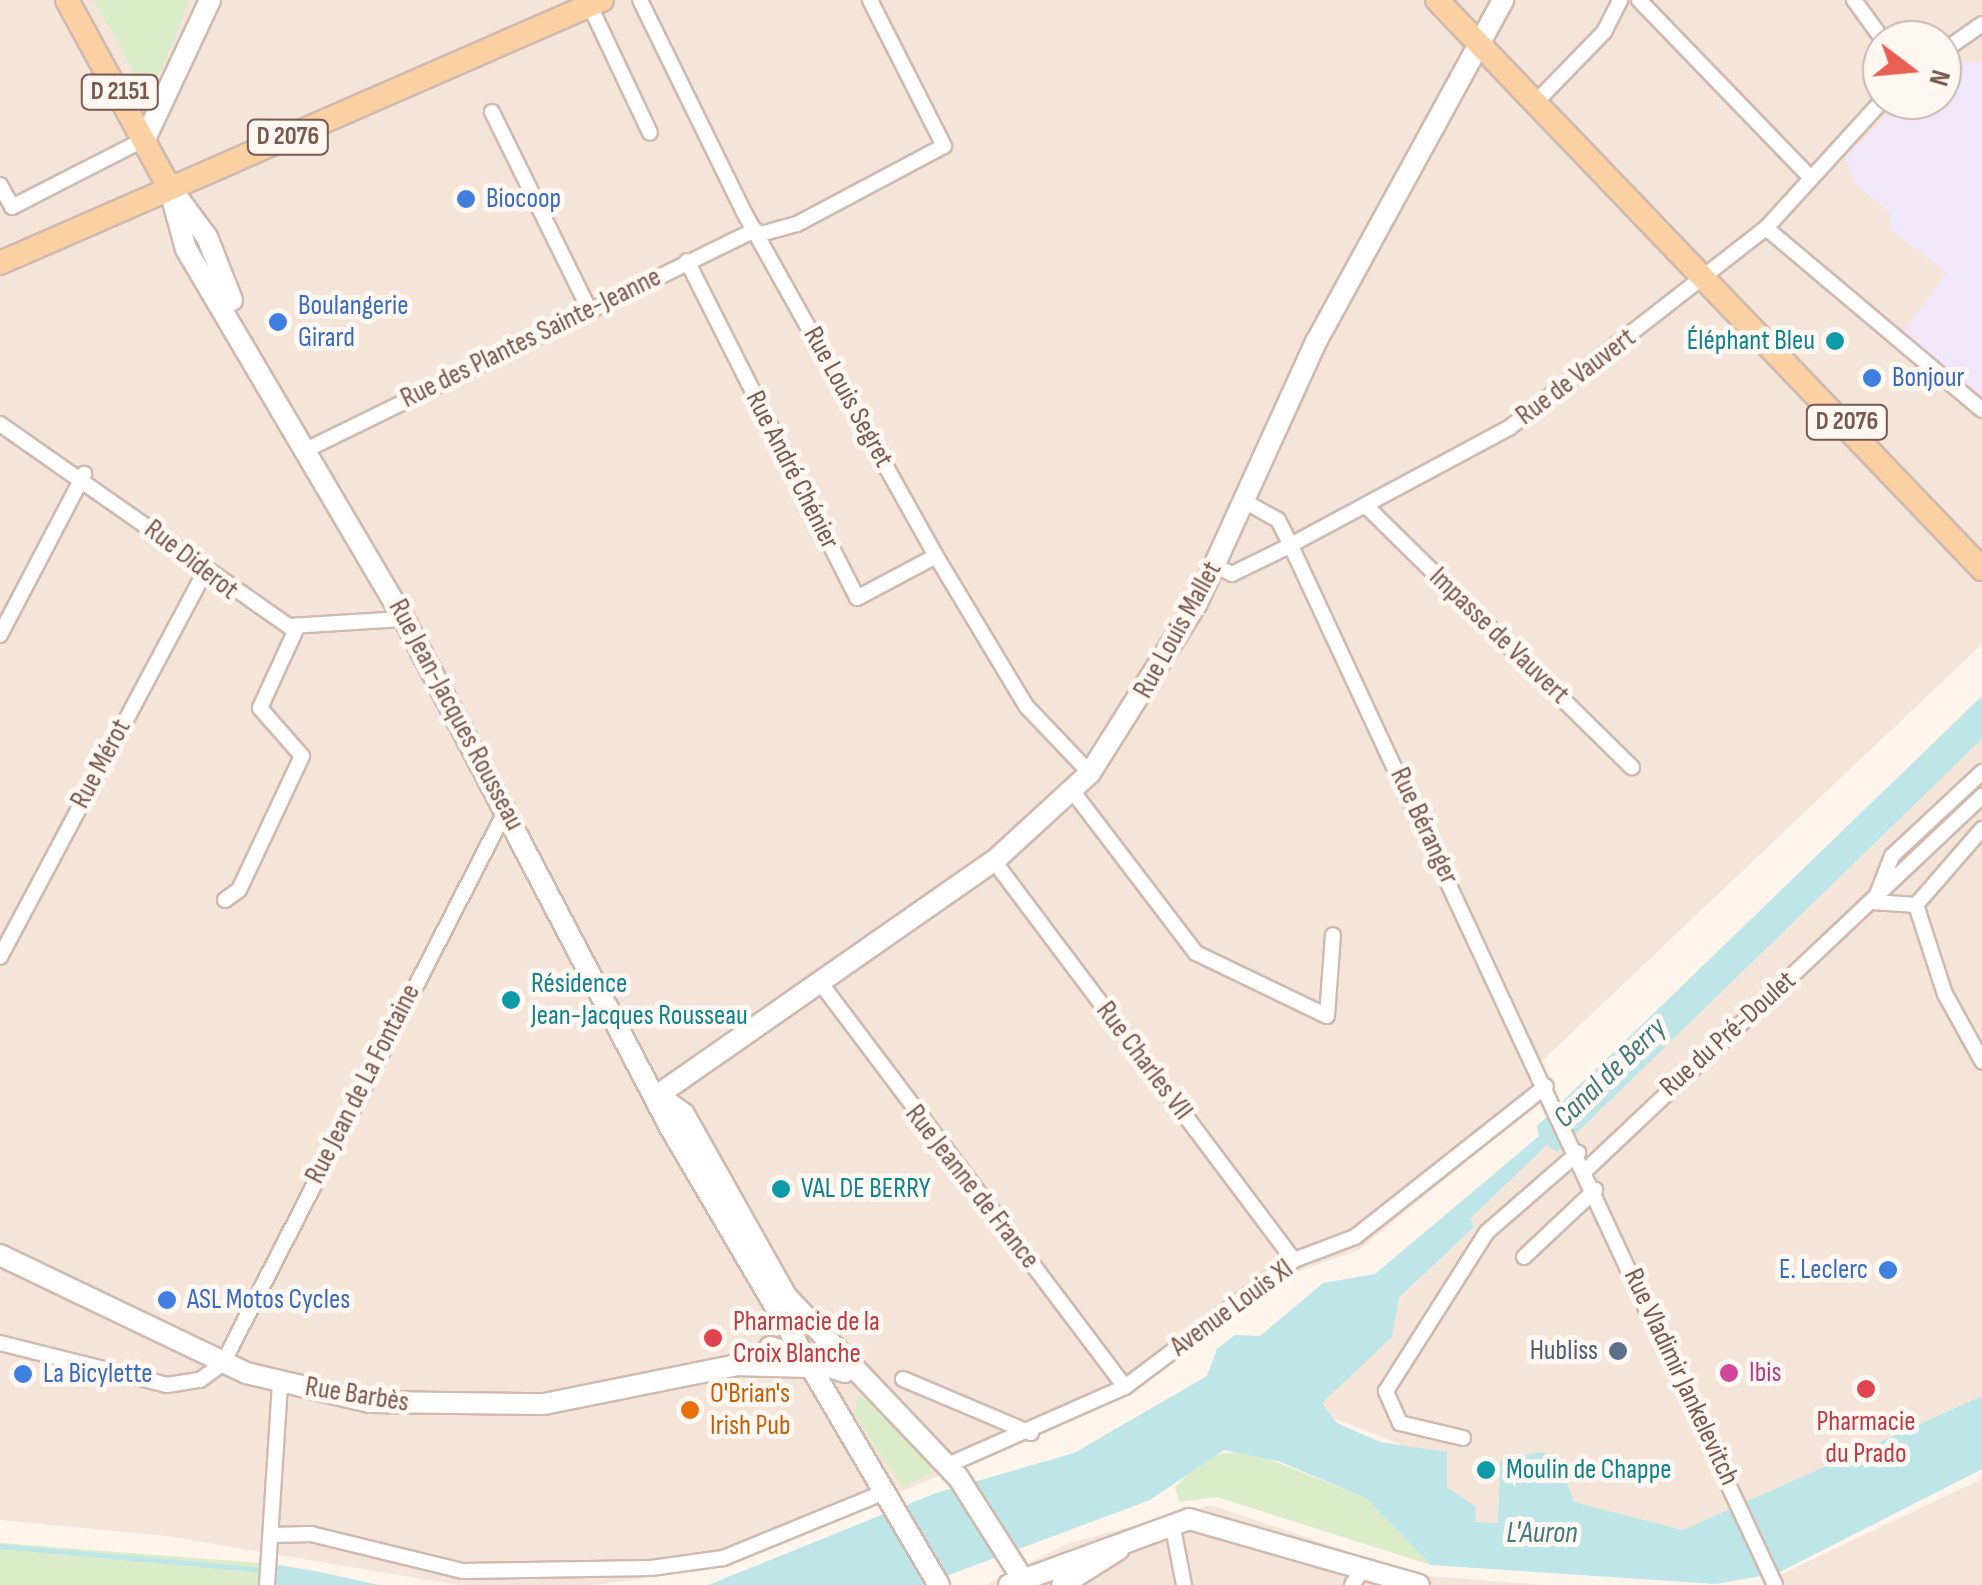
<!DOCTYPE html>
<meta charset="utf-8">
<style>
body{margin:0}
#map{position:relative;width:1982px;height:1585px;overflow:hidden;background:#fdf4eb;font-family:"Sofia Sans Condensed",sans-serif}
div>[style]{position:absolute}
.residential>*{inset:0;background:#f5e5d9}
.education>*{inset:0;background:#f1e7fa}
.green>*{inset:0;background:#dbecc8}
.water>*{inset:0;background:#bee6e8}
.stream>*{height:5px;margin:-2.5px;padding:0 2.5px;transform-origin:2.5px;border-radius:2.5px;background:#bee6e8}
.roads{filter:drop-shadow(2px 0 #d0baaf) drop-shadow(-2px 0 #d0baaf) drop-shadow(0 2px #d0baaf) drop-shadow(0 -2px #d0baaf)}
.minor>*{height:14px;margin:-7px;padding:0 7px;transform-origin:7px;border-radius:7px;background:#fff}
.secondary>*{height:20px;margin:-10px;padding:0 10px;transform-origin:10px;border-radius:10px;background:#fff}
.primary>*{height:22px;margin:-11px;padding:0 11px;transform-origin:11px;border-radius:11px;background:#fbd1a4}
.dots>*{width:28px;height:28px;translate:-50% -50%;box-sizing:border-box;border:5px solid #fff8f2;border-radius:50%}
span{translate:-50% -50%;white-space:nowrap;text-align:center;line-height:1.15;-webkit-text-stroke:10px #fff8f2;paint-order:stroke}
.shield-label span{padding:2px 8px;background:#fff8f2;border:2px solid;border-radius:8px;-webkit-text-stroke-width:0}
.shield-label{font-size:25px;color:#79584d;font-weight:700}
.shop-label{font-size:28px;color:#366cbe}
.left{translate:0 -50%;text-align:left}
.right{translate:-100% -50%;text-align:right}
.street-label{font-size:28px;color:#79584d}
.culture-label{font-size:28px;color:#0d838f}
.health-label{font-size:28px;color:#be3a42}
.service-label{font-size:28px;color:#4e5e75}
.hotel-label{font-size:28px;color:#b23c85}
.food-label{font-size:28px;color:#c56008}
.water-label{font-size:30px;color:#407b7e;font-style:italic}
.north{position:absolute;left:1862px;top:20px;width:100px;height:100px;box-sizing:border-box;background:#fff8f2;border:2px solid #c9b8b0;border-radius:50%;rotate:106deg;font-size:28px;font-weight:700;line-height:40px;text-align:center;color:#79584d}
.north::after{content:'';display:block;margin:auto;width:35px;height:45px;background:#e66151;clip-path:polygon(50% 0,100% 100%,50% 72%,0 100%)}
</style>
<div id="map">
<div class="residential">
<i style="clip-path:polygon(evenodd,0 0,1982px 0,1982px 644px,1541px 1062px,1554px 1089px,1359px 1250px,1299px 1271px,1131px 1393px,728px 1566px,594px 1585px,458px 1585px,167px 1536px,0 1520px,0 0,1882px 40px,1942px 40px,1942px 100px,1882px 100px,1882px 40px)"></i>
<i style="clip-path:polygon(1982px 739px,1982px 1396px,1683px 1530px,1574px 1502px,1539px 1452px,1500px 1462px,1498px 1523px,1475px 1522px,1475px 1508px,1456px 1501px,1406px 1447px,1327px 1415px,1321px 1403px,1392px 1337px,1399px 1299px,1474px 1227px,1471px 1218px,1547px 1145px,1558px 1151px)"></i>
<i style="clip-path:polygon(1982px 1479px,1982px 1585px,1765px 1585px,1773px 1578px)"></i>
<i style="clip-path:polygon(1211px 1505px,1417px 1575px,1542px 1585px,986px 1585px,1067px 1544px)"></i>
</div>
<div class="education">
<i style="clip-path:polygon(1959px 61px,1982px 62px,1982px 403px,1901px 335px,1947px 273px,1890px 229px,1890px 213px,1856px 184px,1845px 158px,1903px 100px,1942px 100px,1942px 72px)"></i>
</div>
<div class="green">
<i style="clip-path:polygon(94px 0,190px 0,153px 90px,145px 92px)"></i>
<i style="clip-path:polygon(859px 1395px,869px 1401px,939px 1469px,903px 1488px,854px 1414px)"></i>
<i style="clip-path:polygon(1249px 1451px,1366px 1498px,1431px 1565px,1217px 1497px,1179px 1502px,1175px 1487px,1208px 1455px)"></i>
<i style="clip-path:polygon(0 1543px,273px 1564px,271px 1585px,0 1585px)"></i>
</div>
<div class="water">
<i style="clip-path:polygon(1982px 696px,1982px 739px,1557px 1152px,1547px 1145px,1471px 1218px,1474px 1227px,1399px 1298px,1392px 1337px,1322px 1403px,1337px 1423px,1380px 1442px,1447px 1452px,1447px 1487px,1476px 1507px,1475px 1522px,1498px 1523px,1500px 1461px,1539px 1452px,1557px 1455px,1574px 1502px,1683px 1530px,1982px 1396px,1982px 1469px,1778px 1573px,1716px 1584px,1431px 1565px,1366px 1498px,1278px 1461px,1224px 1450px,1150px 1500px,922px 1585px,708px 1585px,936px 1493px,1074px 1453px,1207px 1376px,1217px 1349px,1235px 1335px,1260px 1336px,1323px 1283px,1375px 1274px,1539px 1136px,1537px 1126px)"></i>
<i style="clip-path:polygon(273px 1564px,320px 1572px,379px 1585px,271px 1585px)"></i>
</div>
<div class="stream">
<i style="left:0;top:1546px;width:267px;rotate:5.2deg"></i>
</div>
<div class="roads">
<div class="minor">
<i style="left:640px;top:0;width:241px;rotate:63.9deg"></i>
<i style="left:746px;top:216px;width:389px;rotate:60.8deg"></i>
<i style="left:936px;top:556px;width:175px;rotate:59deg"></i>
<i style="left:1026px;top:706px;width:93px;rotate:46.3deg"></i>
<i style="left:1639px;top:0;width:246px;rotate:46deg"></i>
<i style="left:1854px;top:0;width:49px;rotate:54.1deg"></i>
<i style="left:590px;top:6px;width:140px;rotate:64.7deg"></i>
<i style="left:1942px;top:52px;width:49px;rotate:-35deg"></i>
<i style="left:1536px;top:102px;width:98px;rotate:-45.8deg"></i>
<i style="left:1604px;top:32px;width:36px;rotate:-63deg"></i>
<i style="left:492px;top:112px;width:222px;rotate:63.8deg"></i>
<i style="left:0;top:185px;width:25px;rotate:61deg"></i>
<i style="left:12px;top:207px;width:149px;rotate:-27.1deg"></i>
<i style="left:1766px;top:228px;width:282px;rotate:40.1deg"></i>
<i style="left:757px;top:235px;width:41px;rotate:-15.4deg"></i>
<i style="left:797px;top:224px;width:166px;rotate:-28deg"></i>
<i style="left:944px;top:146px;width:164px;rotate:-116.9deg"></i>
<i style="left:687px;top:261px;width:377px;rotate:63.2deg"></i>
<i style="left:857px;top:598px;width:89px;rotate:-28deg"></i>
<i style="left:0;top:424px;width:353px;rotate:35deg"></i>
<i style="left:289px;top:626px;width:115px;rotate:-3.5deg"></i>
<i style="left:308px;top:449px;width:498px;rotate:-26.1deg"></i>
<i style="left:1242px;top:500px;width:41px;rotate:29.1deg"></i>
<i style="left:1278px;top:520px;width:29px;rotate:63deg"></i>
<i style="left:1291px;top:546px;width:1146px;rotate:65.02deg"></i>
<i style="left:1366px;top:506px;width:373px;rotate:44.5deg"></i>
<i style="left:1215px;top:566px;width:19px;rotate:25deg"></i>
<i style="left:1232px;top:574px;width:57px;rotate:-26.1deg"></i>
<i style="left:1283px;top:549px;width:256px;rotate:-28.2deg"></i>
<i style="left:1509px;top:428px;width:326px;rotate:-37.9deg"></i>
<i style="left:1766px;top:228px;width:173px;rotate:-47.6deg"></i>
<i style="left:0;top:635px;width:182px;rotate:-62.4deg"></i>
<i style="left:1074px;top:793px;width:201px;rotate:52.7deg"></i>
<i style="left:1196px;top:953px;width:145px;rotate:25.7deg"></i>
<i style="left:1327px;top:1016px;width:81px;rotate:-85.8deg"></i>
<i style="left:994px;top:861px;width:499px;rotate:53.1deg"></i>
<i style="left:1876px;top:897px;width:44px;rotate:-68.7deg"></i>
<i style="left:1892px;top:856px;width:123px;rotate:-43deg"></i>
<i style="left:225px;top:900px;width:17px;rotate:-36deg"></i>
<i style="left:239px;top:890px;width:148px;rotate:-64.8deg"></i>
<i style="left:302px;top:756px;width:64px;rotate:-131.2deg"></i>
<i style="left:260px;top:708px;width:89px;rotate:-65.4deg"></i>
<i style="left:1873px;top:902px;width:43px;rotate:4deg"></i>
<i style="left:1916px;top:905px;width:94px;rotate:72deg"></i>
<i style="left:1945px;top:994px;width:77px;rotate:61.1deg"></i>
<i style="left:1916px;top:905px;width:101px;rotate:-49deg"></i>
<i style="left:0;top:957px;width:435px;rotate:-62deg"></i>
<i style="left:822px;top:985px;width:503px;rotate:52.99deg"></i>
<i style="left:1586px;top:1170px;width:545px;rotate:-43.36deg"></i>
<i style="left:1524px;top:1257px;width:98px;rotate:-43.3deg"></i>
<i style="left:0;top:1343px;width:172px;rotate:14.1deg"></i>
<i style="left:167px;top:1385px;width:33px;rotate:-9deg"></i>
<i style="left:200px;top:1380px;width:29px;rotate:-36deg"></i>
<i style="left:223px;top:1363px;width:623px;rotate:-62.9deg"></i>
<i style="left:903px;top:1379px;width:139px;rotate:22.9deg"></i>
<i style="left:1463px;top:1438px;width:65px;rotate:-166.6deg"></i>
<i style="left:1400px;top:1423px;width:35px;rotate:-114deg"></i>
<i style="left:1386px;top:1391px;width:188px;rotate:-57.6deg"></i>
<i style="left:1487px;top:1232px;width:121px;rotate:-41deg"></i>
<i style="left:948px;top:1465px;width:193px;rotate:-23.8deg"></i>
<i style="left:1125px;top:1387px;width:211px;rotate:-36.9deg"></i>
<i style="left:1294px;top:1260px;width:65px;rotate:-20.7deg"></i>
<i style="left:1355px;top:1237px;width:243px;rotate:-38.3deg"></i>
<i style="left:1172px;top:1523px;width:63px;rotate:79deg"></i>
<i style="left:271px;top:1535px;width:40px;rotate:-1.4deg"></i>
<i style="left:311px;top:1534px;width:156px;rotate:13.7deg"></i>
<i style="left:463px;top:1571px;width:188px;rotate:-0.9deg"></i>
<i style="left:651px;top:1568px;width:73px;rotate:-7.9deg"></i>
<i style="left:723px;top:1558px;width:175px;rotate:-22.2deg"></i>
<i style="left:267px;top:1585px;width:202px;rotate:-86.3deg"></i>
<i style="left:1352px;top:1585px;width:22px;rotate:-56deg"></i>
</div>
<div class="secondary">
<i style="left:145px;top:139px;width:153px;rotate:-64.9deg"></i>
<i style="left:169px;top:187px;width:64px;rotate:74.7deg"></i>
<i style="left:186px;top:249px;width:429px;rotate:59.5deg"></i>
<i style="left:404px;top:619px;width:576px;rotate:62.37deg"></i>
<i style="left:671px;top:1129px;width:529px;rotate:59.56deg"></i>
<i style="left:178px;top:198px;width:49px;rotate:53.4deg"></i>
<i style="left:207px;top:237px;width:68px;rotate:68.4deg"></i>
<i style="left:658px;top:1095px;width:409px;rotate:-34.9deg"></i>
<i style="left:994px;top:861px;width:130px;rotate:-42.5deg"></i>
<i style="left:1090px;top:773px;width:201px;rotate:-57.8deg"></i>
<i style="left:1197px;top:603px;width:287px;rotate:-65.5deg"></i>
<i style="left:1316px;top:342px;width:390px;rotate:-61.3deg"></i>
<i style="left:660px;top:1097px;width:29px;rotate:35deg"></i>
<i style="left:684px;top:1114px;width:209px;rotate:60.7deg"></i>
<i style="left:786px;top:1296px;width:250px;rotate:46.5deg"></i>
<i style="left:958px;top:1477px;width:120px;rotate:57.6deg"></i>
<i style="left:0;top:1255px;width:273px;rotate:25.6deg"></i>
<i style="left:246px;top:1373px;width:127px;rotate:13.2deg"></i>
<i style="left:370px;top:1402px;width:174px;rotate:0.7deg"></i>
<i style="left:544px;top:1404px;width:198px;rotate:-11.4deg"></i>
<i style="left:738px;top:1365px;width:72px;rotate:1.6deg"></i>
<i style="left:770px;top:1347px;width:79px;rotate:18.4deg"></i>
<i style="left:1009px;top:1585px;width:192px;rotate:-20.1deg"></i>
<i style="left:1189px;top:1519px;width:239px;rotate:16deg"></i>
<i style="left:1062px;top:1585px;width:67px;rotate:-32.3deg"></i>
</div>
<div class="primary">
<i style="left:67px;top:0;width:213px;rotate:61.4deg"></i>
<i style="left:1437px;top:0;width:788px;rotate:46.23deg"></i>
<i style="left:0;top:263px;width:657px;rotate:-23.6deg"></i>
</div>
</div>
<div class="dots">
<i style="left:466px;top:199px;background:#3f7fe0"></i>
<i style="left:278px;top:322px;background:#3f7fe0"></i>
<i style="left:1835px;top:341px;background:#0f9aa8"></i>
<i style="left:1872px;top:378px;background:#3f7fe0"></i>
<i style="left:511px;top:1000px;background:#0f9aa8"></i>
<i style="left:781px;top:1189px;background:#0f9aa8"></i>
<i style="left:1888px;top:1270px;background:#3f7fe0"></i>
<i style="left:167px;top:1300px;background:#3f7fe0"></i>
<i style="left:713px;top:1338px;background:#e0444e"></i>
<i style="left:1618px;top:1351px;background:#5c6f8a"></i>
<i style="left:1729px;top:1373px;background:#d1479c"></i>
<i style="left:23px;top:1374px;background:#3f7fe0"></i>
<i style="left:1866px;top:1389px;background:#e0444e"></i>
<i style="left:690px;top:1410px;background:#e8710a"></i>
<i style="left:1486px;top:1470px;background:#0f9aa8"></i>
</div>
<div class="shield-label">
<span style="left:120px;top:92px">D 2151</span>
<span style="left:288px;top:137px">D 2076</span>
<span style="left:1847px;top:422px">D 2076</span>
</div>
<div class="shop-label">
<span class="left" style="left:486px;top:199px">Biocoop</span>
<span class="left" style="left:298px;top:322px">Boulangerie<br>Girard</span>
<span class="left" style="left:1892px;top:378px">Bonjour</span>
<span class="right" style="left:1868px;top:1270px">E. Leclerc</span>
<span class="left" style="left:187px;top:1300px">ASL Motos Cycles</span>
<span class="left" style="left:43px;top:1374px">La Bicylette</span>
</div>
<div class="street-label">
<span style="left:531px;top:338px;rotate:-26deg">Rue des Plantes Sainte-Jeanne</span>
<span style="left:1576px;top:377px;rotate:-37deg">Rue de Vauvert</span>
<span style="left:848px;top:397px;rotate:61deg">Rue Louis Segret</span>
<span style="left:792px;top:470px;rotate:63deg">Rue André Chénier</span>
<span style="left:191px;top:560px;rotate:38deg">Rue Diderot</span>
<span style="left:1178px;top:630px;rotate:-61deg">Rue Louis Mallet</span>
<span style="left:1499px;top:636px;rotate:44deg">Impasse de Vauvert</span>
<span style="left:456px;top:715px;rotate:62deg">Rue Jean-Jacques Rousseau</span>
<span style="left:101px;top:764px;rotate:-62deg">Rue Mérot</span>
<span style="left:1424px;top:826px;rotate:65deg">Rue Béranger</span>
<span style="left:1728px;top:1034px;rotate:-42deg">Rue du Pré-Doulet</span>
<span style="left:1144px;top:1061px;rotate:53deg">Rue Charles VII</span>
<span style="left:363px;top:1084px;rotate:-63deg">Rue Jean de La Fontaine</span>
<span style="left:972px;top:1187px;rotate:52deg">Rue Jeanne de France</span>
<span style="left:1232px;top:1308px;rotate:-36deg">Avenue Louis XI</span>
<span style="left:1681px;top:1377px;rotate:65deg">Rue Vladimir Jankelevitch</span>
<span style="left:357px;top:1395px;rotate:9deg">Rue Barbès</span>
</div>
<div class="culture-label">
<span class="right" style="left:1815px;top:341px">Éléphant Bleu</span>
<span class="left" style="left:531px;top:1000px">Résidence<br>Jean-Jacques Rousseau</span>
<span class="left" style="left:801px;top:1189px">VAL DE BERRY</span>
<span class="left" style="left:1506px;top:1470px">Moulin de Chappe</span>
</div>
<div class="health-label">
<span class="left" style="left:733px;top:1338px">Pharmacie de la<br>Croix Blanche</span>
<span style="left:1866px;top:1438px">Pharmacie<br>du Prado</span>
</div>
<div class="service-label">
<span class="right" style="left:1598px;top:1351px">Hubliss</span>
</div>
<div class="hotel-label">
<span class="left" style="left:1749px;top:1373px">Ibis</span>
</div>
<div class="food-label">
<span class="left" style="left:710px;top:1410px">O'Brian's<br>Irish Pub</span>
</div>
<div class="water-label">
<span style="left:1610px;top:1073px;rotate:-44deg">Canal de Berry</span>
<span style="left:1542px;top:1533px">L'Auron</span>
</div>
<div class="north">N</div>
</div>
